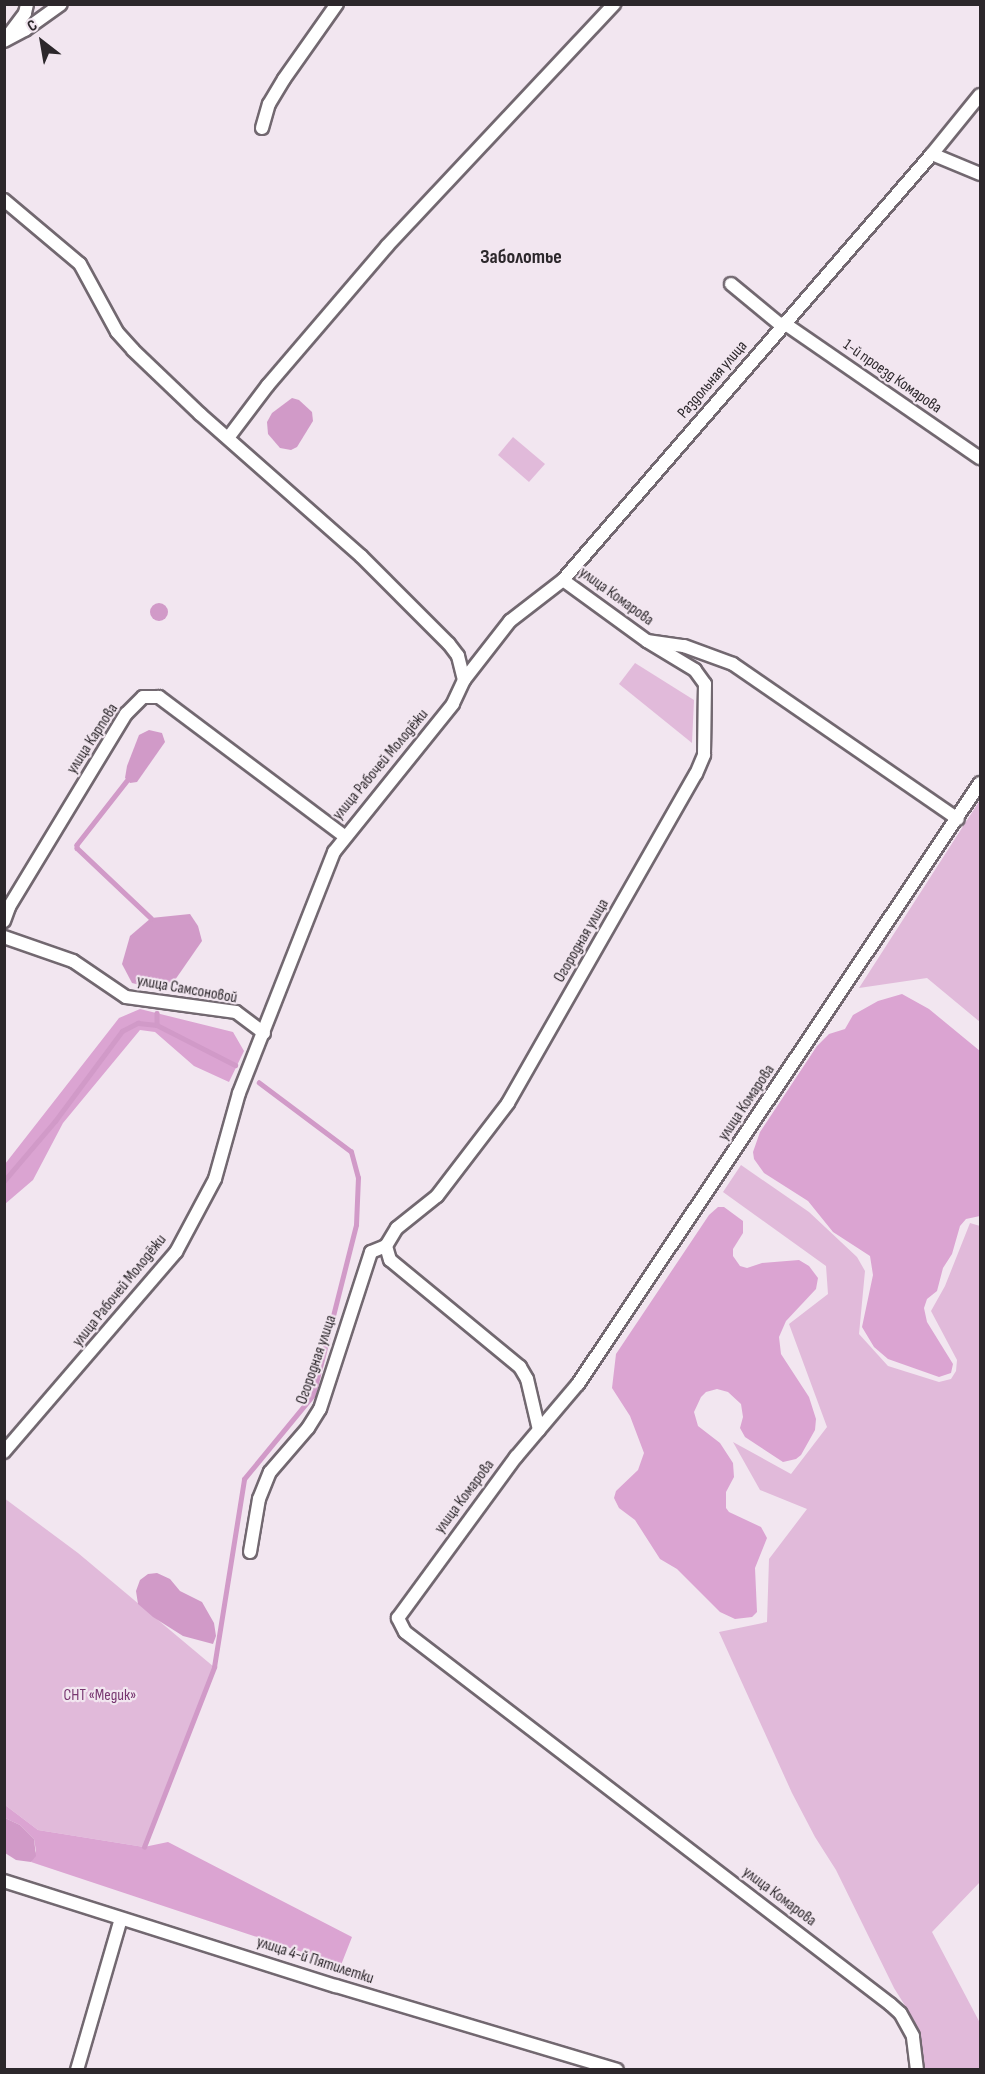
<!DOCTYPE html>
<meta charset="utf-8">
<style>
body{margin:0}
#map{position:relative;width:985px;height:2074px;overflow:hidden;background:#f2e6f0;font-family:"Sofia Sans Condensed",sans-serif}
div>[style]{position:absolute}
.green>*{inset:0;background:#e1bada}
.forest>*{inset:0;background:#dba4d2}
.water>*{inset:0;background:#d19ac8}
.round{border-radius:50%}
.stream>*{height:4.5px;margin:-2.25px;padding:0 2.25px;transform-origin:2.25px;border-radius:2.25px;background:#d19ac8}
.roads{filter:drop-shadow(2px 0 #726870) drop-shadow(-2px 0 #726870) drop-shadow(0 2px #726870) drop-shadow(0 -2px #726870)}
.street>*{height:12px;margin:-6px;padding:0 6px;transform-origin:6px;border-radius:6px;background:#fff}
span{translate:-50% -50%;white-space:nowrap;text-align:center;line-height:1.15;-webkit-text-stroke:4.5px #f2e6f0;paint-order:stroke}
.street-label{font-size:16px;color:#2c272b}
.park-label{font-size:16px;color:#783770}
.quarter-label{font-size:20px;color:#2c272b;font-weight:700}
.frame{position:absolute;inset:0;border:6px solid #2c272b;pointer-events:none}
.north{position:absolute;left:12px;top:12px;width:60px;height:60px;-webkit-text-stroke:4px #f2e6f0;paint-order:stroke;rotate:329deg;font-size:16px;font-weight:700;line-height:24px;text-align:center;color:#2c272b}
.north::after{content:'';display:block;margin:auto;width:21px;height:27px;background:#2c272b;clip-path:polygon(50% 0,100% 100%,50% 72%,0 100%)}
</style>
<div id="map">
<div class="green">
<i style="clip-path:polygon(513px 437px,545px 464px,529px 482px,498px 455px)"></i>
<i style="clip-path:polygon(635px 663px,694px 700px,692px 743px,619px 684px)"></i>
<i style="clip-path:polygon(980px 800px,980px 1022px,927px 978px,859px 988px)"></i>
<i style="clip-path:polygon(741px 1165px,809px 1212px,857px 1257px,865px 1271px,859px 1334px,888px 1366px,939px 1382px,951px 1379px,956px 1371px,957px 1360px,931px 1311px,945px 1286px,970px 1223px,980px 1226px,980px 1882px,932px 1932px,980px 2023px,980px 2069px,923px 2069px,920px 2036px,914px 2020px,894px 1988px,836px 1870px,815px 1837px,792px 1793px,719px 1632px,767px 1622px,769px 1559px,807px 1509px,760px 1490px,733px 1442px,791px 1474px,827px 1427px,789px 1324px,828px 1294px,826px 1266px,723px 1192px)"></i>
<i style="clip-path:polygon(4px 1498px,78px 1553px,214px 1667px,144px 1847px,38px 1830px,5px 1805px)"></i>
</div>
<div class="forest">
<i style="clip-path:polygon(902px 994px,929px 1009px,980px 1051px,980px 1216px,966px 1219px,960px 1226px,952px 1254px,943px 1268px,937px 1291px,927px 1299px,924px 1308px,927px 1322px,953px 1364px,951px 1373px,939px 1377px,888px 1359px,874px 1347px,862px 1327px,873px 1275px,870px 1256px,833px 1232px,808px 1201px,764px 1173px,754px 1159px,753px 1152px,760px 1132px,817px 1046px,829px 1034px,845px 1029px,853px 1015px,878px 1001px)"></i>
<i style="clip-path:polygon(140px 1009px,233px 1032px,244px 1051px,229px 1082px,194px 1066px,155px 1032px,140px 1030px,63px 1123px,33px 1180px,5px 1204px,5px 1164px,119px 1018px)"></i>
<i style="clip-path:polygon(718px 1207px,724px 1207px,743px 1221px,743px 1233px,733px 1249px,733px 1256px,740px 1266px,747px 1268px,762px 1263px,799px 1260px,809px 1266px,818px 1278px,816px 1289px,786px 1321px,779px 1337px,781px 1354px,809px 1397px,816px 1419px,815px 1430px,801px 1455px,796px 1459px,783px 1462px,745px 1437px,740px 1428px,743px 1417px,741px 1404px,728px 1392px,717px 1389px,706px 1392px,701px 1397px,694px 1412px,698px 1426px,720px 1443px,733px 1463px,734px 1477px,726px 1492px,726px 1508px,729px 1512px,761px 1527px,767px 1538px,755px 1568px,757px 1612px,752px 1617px,735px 1619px,720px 1612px,677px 1569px,660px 1559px,635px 1520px,619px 1508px,614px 1498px,616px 1491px,638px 1470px,644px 1453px,630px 1416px,612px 1388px,616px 1354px,709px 1215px)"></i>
<i style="clip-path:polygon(5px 1805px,38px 1830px,144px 1847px,168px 1842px,352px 1937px,341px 1965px,31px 1862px,36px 1851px,34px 1839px,20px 1825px,5px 1818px)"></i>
</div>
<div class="water">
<i style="clip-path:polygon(292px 398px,299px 400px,312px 412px,313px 421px,297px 447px,291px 450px,280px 448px,268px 434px,267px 422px,272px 413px)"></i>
<i class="round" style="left:150px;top:603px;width:18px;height:18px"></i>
<i style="clip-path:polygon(149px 730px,162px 733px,165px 742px,137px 782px,130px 783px,125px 778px,127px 766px,139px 735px)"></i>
<i style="clip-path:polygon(190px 914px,198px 926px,202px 941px,175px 980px,156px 989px,132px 983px,122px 964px,130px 936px,151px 918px)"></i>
<i style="clip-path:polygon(157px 1573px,170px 1579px,180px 1591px,202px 1602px,214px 1623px,216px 1636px,213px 1644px,183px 1636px,153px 1617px,138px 1604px,136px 1591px,140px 1580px,148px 1574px)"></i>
<i style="clip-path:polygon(5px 1818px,20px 1825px,34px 1839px,36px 1856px,31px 1862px,16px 1860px,5px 1853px)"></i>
</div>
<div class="stream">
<i style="left:127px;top:781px;width:81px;rotate:128deg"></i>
<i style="left:77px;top:845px;width:3px;rotate:90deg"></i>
<i style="left:77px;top:848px;width:102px;rotate:43.4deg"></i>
<i style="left:157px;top:1013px;width:12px;rotate:90deg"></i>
<i style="left:4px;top:1181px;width:79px;rotate:-49.6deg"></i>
<i style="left:55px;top:1121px;width:112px;rotate:-53.3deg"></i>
<i style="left:122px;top:1031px;width:18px;rotate:-27deg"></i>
<i style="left:138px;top:1023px;width:19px;rotate:6deg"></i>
<i style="left:157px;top:1025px;width:88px;rotate:27.1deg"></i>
<i style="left:144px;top:1847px;width:193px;rotate:-68.7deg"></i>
<i style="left:214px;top:1667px;width:190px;rotate:-80.9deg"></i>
<i style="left:244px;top:1479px;width:109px;rotate:-50.6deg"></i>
<i style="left:313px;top:1395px;width:175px;rotate:-75.8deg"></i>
<i style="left:356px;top:1225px;width:47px;rotate:-87.6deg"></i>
<i style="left:358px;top:1178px;width:27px;rotate:-105deg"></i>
<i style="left:351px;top:1152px;width:115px;rotate:-143.1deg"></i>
</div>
<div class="roads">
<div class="street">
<i style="left:7px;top:37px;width:30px;rotate:-53deg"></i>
<i style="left:25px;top:13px;width:9px;rotate:-77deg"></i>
<i style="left:4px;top:41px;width:24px;rotate:-28deg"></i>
<i style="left:25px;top:30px;width:44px;rotate:-35.8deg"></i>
<i style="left:262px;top:128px;width:25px;rotate:-74deg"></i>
<i style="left:269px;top:104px;width:29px;rotate:-59deg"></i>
<i style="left:284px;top:79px;width:92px;rotate:-54.8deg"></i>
<i style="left:932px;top:154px;width:52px;rotate:22.6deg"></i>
<i style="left:4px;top:200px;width:99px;rotate:40.1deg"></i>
<i style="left:80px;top:264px;width:77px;rotate:61.4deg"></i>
<i style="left:117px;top:332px;width:24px;rotate:48deg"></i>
<i style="left:133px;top:350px;width:93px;rotate:43.7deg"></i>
<i style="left:200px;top:414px;width:215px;rotate:41.4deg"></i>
<i style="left:361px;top:556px;width:124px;rotate:45deg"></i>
<i style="left:449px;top:644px;width:15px;rotate:53deg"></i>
<i style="left:458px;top:656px;width:25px;rotate:76deg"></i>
<i style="left:464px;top:680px;width:26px;rotate:115deg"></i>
<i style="left:453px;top:704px;width:190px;rotate:128.8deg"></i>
<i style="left:334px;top:852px;width:259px;rotate:111.5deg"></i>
<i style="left:239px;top:1093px;width:89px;rotate:105.6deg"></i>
<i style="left:215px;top:1179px;width:83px;rotate:118.1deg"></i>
<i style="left:176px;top:1252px;width:264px;rotate:130.7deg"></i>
<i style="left:731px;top:284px;width:66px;rotate:39.5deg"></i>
<i style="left:784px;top:323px;width:238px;rotate:34.6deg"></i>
<i style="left:228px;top:438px;width:66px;rotate:-53deg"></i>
<i style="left:268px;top:385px;width:183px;rotate:-49.4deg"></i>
<i style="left:387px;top:246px;width:332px;rotate:-46.8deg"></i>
<i style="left:563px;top:580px;width:104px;rotate:36deg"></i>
<i style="left:647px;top:641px;width:37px;rotate:8deg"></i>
<i style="left:684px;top:646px;width:52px;rotate:20.2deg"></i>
<i style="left:733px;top:664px;width:273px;rotate:34.6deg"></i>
<i style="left:464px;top:680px;width:75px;rotate:-52.1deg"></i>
<i style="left:510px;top:621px;width:67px;rotate:-37.7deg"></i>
<i style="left:563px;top:580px;width:564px;rotate:-49.1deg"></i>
<i style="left:932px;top:154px;width:76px;rotate:-50.9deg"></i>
<i style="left:4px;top:921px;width:15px;rotate:-70deg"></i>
<i style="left:9px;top:907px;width:226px;rotate:-58.8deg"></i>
<i style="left:126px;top:714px;width:24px;rotate:-45deg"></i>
<i style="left:143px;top:697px;width:16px"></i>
<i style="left:159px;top:697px;width:231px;rotate:36.9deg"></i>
<i style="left:4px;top:937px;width:73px;rotate:19.2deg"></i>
<i style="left:73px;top:961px;width:64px;rotate:34.2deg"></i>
<i style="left:126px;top:997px;width:111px;rotate:7.8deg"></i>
<i style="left:236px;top:1012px;width:35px;rotate:37deg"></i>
<i style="left:539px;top:1430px;width:52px;rotate:-103.2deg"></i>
<i style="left:527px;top:1379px;width:14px;rotate:-120deg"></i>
<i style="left:520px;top:1367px;width:168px;rotate:-140.5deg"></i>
<i style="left:390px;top:1260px;width:15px;rotate:-106deg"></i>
<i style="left:386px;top:1246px;width:21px;rotate:-59deg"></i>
<i style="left:397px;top:1228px;width:51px;rotate:-38.7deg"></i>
<i style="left:437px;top:1196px;width:117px;rotate:-52.6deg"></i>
<i style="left:508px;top:1103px;width:379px;rotate:-60.3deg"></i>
<i style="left:696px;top:774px;width:21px;rotate:-67deg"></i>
<i style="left:704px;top:755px;width:71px;rotate:-89.2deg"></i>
<i style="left:705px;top:684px;width:17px;rotate:-126deg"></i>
<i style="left:695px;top:670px;width:56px;rotate:-148.9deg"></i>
<i style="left:250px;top:1552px;width:54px;rotate:-80.4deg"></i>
<i style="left:259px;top:1499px;width:29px;rotate:-68deg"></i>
<i style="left:270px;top:1472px;width:58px;rotate:-49.2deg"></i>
<i style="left:308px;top:1428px;width:22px;rotate:-58deg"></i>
<i style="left:320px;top:1409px;width:165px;rotate:-72deg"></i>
<i style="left:371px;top:1252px;width:16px;rotate:-22deg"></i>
<i style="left:4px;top:1881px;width:348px;rotate:17.6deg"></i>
<i style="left:336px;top:1986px;width:293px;rotate:16.6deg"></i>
<i style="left:77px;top:2070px;width:157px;rotate:-73.8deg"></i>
<i style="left:917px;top:2070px;width:34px;rotate:-97deg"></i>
<i style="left:913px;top:2036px;width:26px;rotate:-119deg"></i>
<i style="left:900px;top:2013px;width:13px;rotate:-138deg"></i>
<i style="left:890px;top:2004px;width:611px;rotate:-142.51deg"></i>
<i style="left:405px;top:1632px;width:16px;rotate:-117deg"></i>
<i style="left:398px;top:1618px;width:200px;rotate:-53.8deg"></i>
<i style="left:516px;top:1457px;width:96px;rotate:-49.7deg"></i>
<i style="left:578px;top:1384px;width:723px;rotate:-56.22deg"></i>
</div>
</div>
<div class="street-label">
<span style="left:892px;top:377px;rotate:35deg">1-й проезд Комарова</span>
<span style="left:713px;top:380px;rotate:-49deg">Раздольная улица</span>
<span style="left:616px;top:597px;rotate:36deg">улица Комарова</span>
<span style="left:93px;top:739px;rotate:-57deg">улица Карпова</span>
<span style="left:381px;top:765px;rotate:-50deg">улица Рабочей Молодёжи</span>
<span style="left:582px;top:941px;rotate:-60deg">Огородная улица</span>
<span style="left:187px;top:990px;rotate:10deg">улица Самсоновой</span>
<span style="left:747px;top:1103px;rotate:-56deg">улица Комарова</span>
<span style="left:120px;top:1291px;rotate:-51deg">улица Рабочей Молодёжи</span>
<span style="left:317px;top:1360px;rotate:-71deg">Огородная улица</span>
<span style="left:465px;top:1497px;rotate:-53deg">улица Комарова</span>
<span style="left:779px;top:1897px;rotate:37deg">улица Комарова</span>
<span style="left:315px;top:1961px;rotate:18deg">улица 4-й Пятилетки</span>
</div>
<div class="park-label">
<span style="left:100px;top:1696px">СНТ «Медик»</span>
</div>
<div class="quarter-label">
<span style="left:521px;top:257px">Заболотье</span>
</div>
<div class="frame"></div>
<div class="north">С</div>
</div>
